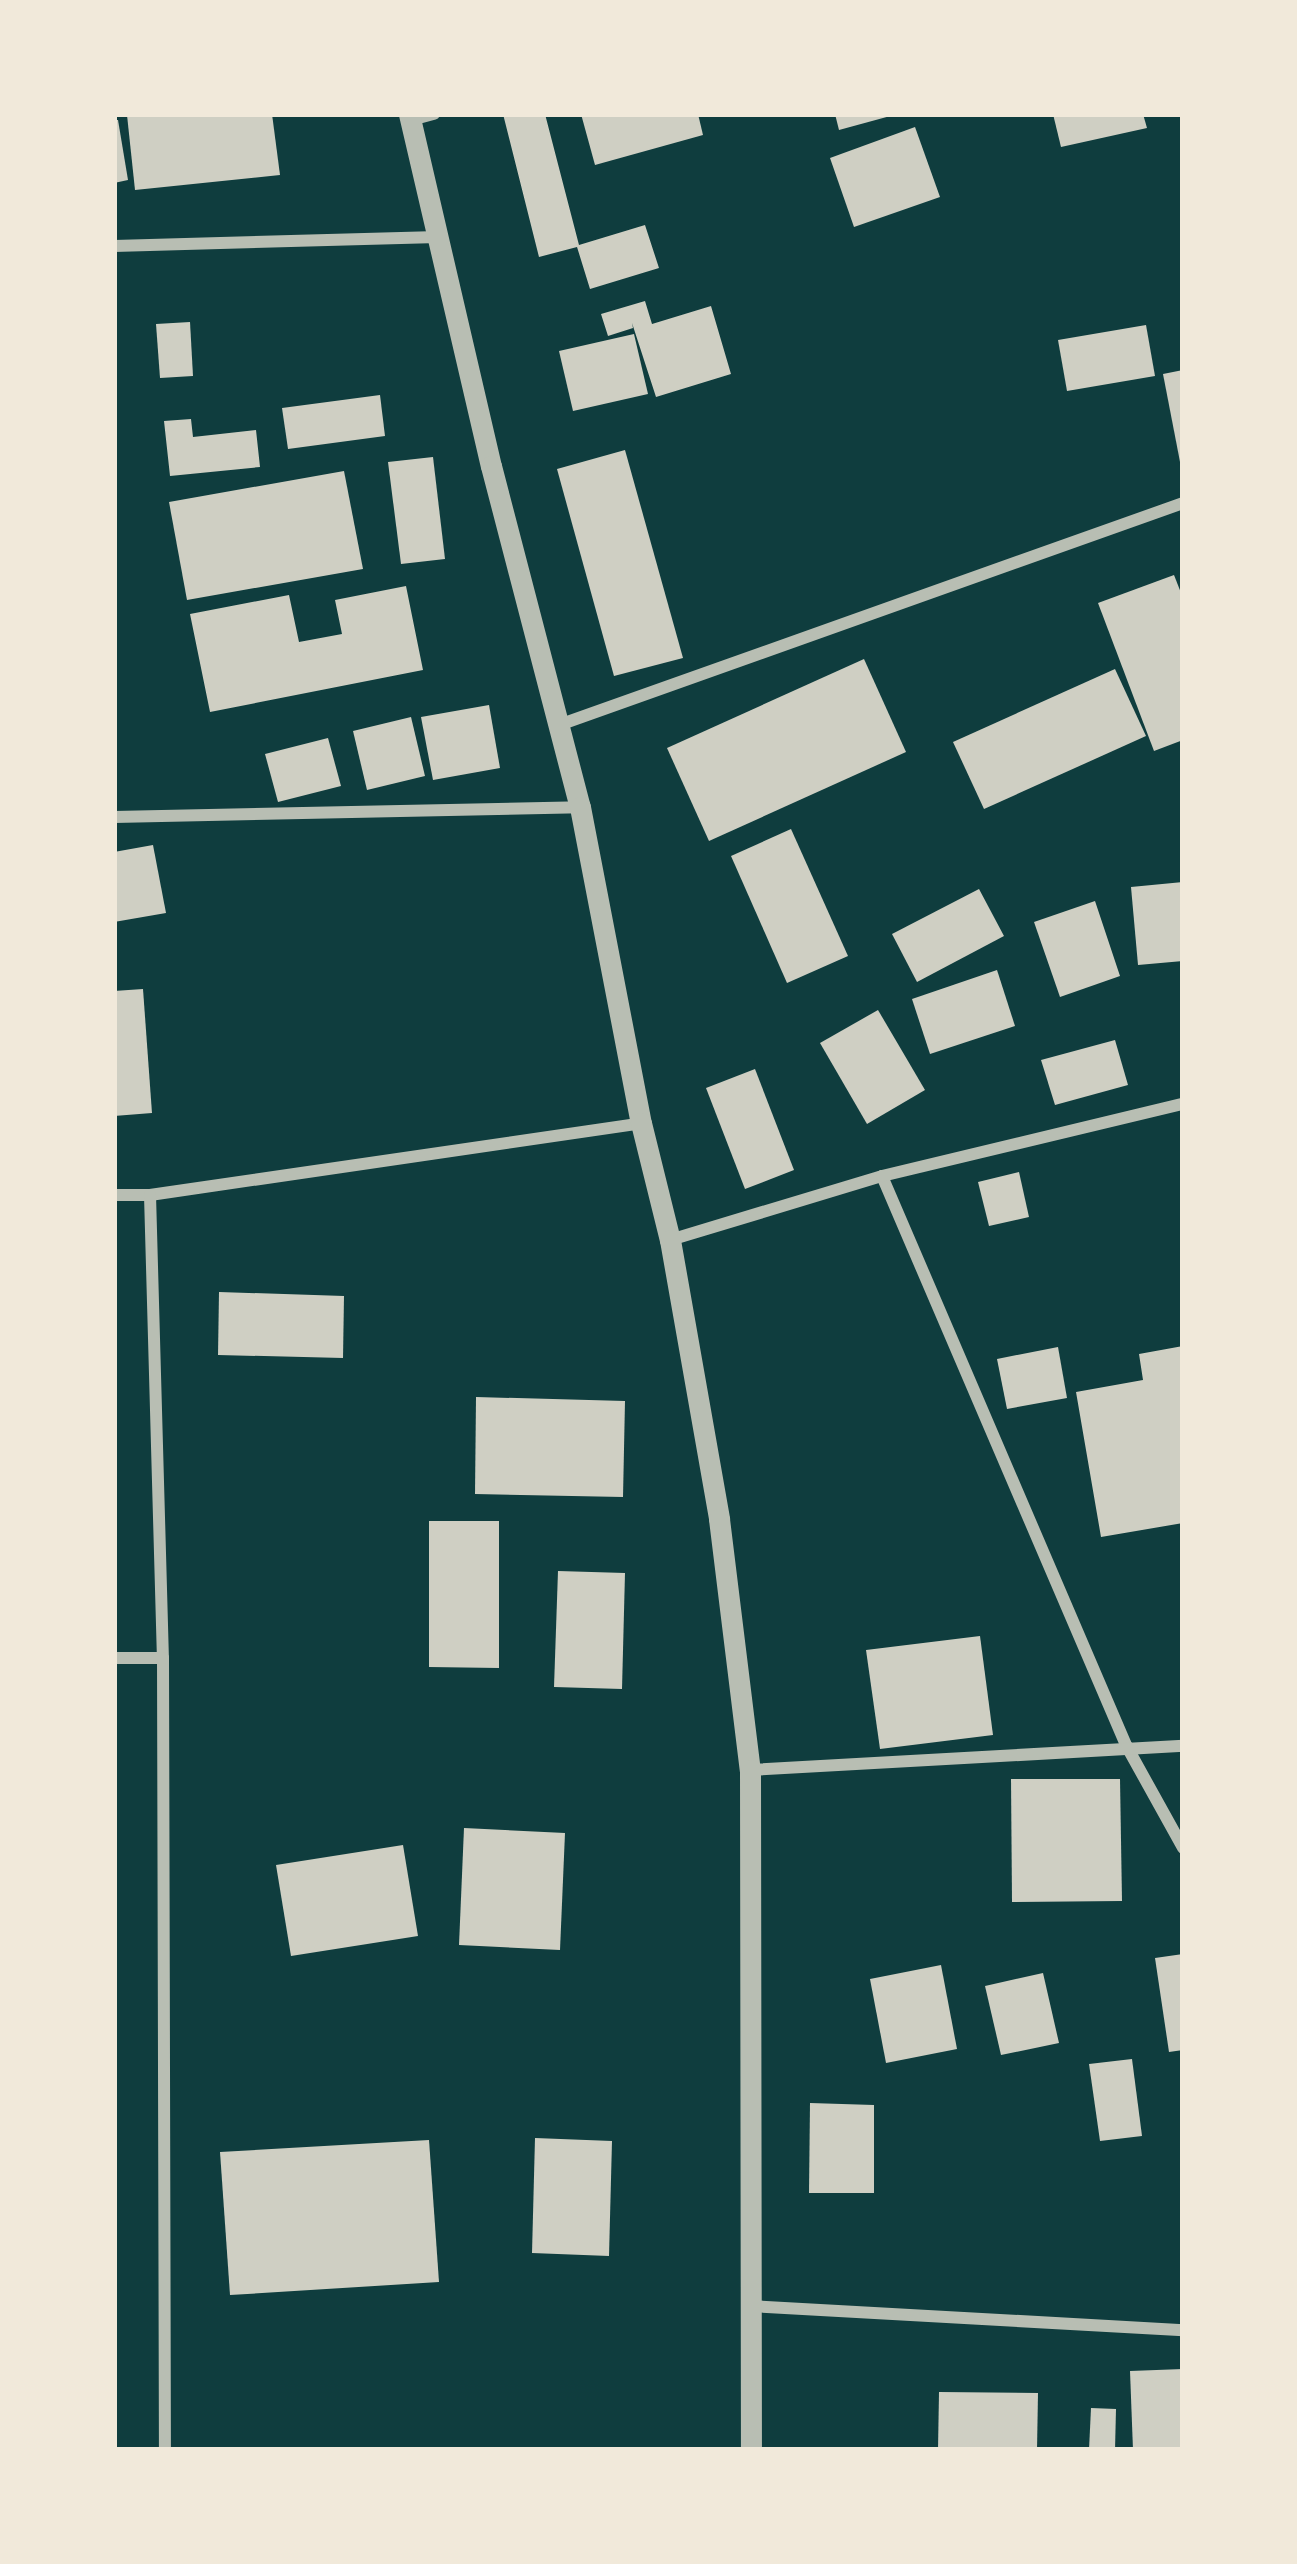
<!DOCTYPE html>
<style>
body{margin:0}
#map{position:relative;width:1297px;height:2564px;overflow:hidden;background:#0f3d3e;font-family:Karla,sans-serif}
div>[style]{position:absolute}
.building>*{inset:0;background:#cfcfc3}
.minor>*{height:12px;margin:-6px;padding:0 6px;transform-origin:6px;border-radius:6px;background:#b8beb3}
.tertiary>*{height:21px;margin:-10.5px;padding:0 10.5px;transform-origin:10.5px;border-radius:10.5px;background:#b8beb3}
span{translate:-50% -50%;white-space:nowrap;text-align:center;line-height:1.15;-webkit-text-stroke:12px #f1e9da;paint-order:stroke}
.frame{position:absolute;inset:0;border:117px solid #f1e9da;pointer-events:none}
</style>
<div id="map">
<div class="building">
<i style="clip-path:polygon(272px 114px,280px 175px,135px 190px,127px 115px)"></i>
<i style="clip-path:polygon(503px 114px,545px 114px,579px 245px,645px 225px,659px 268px,590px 289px,577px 247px,539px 257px)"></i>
<i style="clip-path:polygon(581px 114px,698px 114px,703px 135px,595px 165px)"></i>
<i style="clip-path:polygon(835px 114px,894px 114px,894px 115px,839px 130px)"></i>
<i style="clip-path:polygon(1053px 114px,1143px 114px,1147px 128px,1061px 147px)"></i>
<i style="clip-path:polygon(114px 120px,118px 120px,128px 180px,114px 183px)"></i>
<i style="clip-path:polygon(915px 127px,940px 197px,854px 227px,830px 158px)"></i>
<i style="clip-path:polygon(645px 301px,652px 324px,711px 306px,731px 374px,656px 397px,632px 323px,633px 328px,608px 336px,601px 314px)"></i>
<i style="clip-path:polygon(190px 322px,193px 376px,160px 378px,156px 324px)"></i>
<i style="clip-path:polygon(1146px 325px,1155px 376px,1067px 391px,1058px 340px)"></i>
<i style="clip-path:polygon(634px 334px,648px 394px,573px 411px,559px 351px)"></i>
<i style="clip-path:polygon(1183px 370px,1183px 466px,1181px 467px,1163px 374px)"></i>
<i style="clip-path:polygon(380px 395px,385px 436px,288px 449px,282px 408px)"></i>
<i style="clip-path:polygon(191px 419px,193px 437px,256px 430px,260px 467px,170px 476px,164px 421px)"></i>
<i style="clip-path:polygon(625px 450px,683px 658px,614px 676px,557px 469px)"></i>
<i style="clip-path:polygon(433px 457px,445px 559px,401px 564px,388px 462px)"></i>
<i style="clip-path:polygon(344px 471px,363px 569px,187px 600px,169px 502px)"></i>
<i style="clip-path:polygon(1174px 575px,1183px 598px,1183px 740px,1154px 751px,1098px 603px)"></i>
<i style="clip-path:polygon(406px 586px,423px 670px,210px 712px,190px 614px,289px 595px,299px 642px,342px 634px,335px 600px)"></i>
<i style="clip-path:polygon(864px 659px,906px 752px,709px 841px,667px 748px)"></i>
<i style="clip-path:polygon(1115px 669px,1146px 736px,984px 809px,953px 742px)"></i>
<i style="clip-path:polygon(489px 705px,500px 768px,433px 780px,421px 717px)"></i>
<i style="clip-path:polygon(411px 717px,425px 776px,367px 790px,353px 731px)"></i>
<i style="clip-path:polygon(328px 738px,341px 786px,278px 802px,265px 754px)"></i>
<i style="clip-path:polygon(791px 829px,848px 956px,787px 983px,731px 856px)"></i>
<i style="clip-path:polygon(153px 845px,166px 913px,114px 922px,114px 852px)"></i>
<i style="clip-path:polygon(1183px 882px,1183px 961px,1138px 965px,1131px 887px)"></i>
<i style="clip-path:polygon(979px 889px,1004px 936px,917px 982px,892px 934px)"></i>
<i style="clip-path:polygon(1095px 901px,1120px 976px,1060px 997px,1034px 922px)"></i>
<i style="clip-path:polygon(997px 970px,1015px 1026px,930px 1054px,912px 999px)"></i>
<i style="clip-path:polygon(143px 989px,152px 1113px,114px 1116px,114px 991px)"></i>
<i style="clip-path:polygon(878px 1010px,925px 1090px,867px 1124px,820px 1043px)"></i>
<i style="clip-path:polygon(1115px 1040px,1128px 1085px,1055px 1105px,1041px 1060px)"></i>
<i style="clip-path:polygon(755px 1069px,794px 1170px,745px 1189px,706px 1088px)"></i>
<i style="clip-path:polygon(1019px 1172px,1029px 1217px,989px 1226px,978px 1182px)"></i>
<i style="clip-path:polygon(219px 1292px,344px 1296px,343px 1358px,218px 1355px)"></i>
<i style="clip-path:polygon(1183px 1346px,1183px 1523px,1101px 1537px,1076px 1392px,1143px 1380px,1139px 1354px)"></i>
<i style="clip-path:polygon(1058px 1347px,1067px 1398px,1007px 1409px,997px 1359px)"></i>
<i style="clip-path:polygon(476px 1397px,625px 1401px,623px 1497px,475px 1494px)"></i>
<i style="clip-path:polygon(429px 1521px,499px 1521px,499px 1668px,429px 1667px)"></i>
<i style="clip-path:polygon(558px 1571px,625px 1573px,622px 1689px,554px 1687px)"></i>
<i style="clip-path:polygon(980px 1636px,993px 1735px,880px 1749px,866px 1650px)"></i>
<i style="clip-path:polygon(1011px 1779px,1120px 1779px,1122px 1901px,1012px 1902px)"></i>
<i style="clip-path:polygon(464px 1828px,565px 1833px,560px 1950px,459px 1945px)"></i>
<i style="clip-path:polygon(403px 1845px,418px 1936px,291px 1956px,276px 1865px)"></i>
<i style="clip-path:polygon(1183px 1954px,1183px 2050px,1169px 2052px,1155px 1958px)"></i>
<i style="clip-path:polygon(941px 1965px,957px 2049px,886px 2063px,870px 1979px)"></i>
<i style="clip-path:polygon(1043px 1973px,1059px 2043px,1001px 2055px,985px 1986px)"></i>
<i style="clip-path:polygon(1132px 2059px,1142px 2136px,1100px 2141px,1089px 2064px)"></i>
<i style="clip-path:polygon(810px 2103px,874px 2105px,874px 2193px,809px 2193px)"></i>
<i style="clip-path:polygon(535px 2138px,612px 2141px,609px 2256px,532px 2253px)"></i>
<i style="clip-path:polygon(429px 2140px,439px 2282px,230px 2295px,220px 2152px)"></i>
<i style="clip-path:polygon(1183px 2369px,1183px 2450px,1133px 2450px,1130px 2371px)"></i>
<i style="clip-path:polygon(939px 2392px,1038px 2393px,1037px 2450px,938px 2450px)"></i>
<i style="clip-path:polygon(1091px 2408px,1116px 2409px,1115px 2450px,1089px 2450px)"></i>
</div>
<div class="minor">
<i style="left:411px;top:120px;width:24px;rotate:-15deg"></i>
<i style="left:114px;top:246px;width:324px;rotate:-1.6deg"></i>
<i style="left:559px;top:725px;width:662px;rotate:-19.58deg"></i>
<i style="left:114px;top:817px;width:466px;rotate:-1.2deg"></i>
<i style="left:882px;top:1176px;width:619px;rotate:66.79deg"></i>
<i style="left:1126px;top:1745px;width:118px;rotate:61deg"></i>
<i style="left:114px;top:1195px;width:36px"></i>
<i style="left:150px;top:1195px;width:496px;rotate:-8.3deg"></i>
<i style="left:150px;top:1195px;width:463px;rotate:88.4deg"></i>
<i style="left:163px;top:1658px;width:792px;rotate:89.86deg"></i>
<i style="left:670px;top:1240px;width:221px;rotate:-16.8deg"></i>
<i style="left:882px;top:1176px;width:309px;rotate:-13.5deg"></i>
<i style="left:114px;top:1658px;width:49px"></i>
<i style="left:750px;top:1770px;width:434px;rotate:-3.2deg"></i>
<i style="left:750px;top:2306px;width:434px;rotate:3.2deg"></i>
</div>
<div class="tertiary">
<i style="left:409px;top:114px;width:361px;rotate:76.9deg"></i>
<i style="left:491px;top:466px;width:352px;rotate:75.4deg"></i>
<i style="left:580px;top:807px;width:322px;rotate:79.1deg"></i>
<i style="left:641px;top:1123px;width:121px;rotate:76.1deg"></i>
<i style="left:670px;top:1240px;width:283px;rotate:80deg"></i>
<i style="left:719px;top:1519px;width:253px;rotate:83deg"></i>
<i style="left:750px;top:1770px;width:680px;rotate:89.92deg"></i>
</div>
<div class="frame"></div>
</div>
